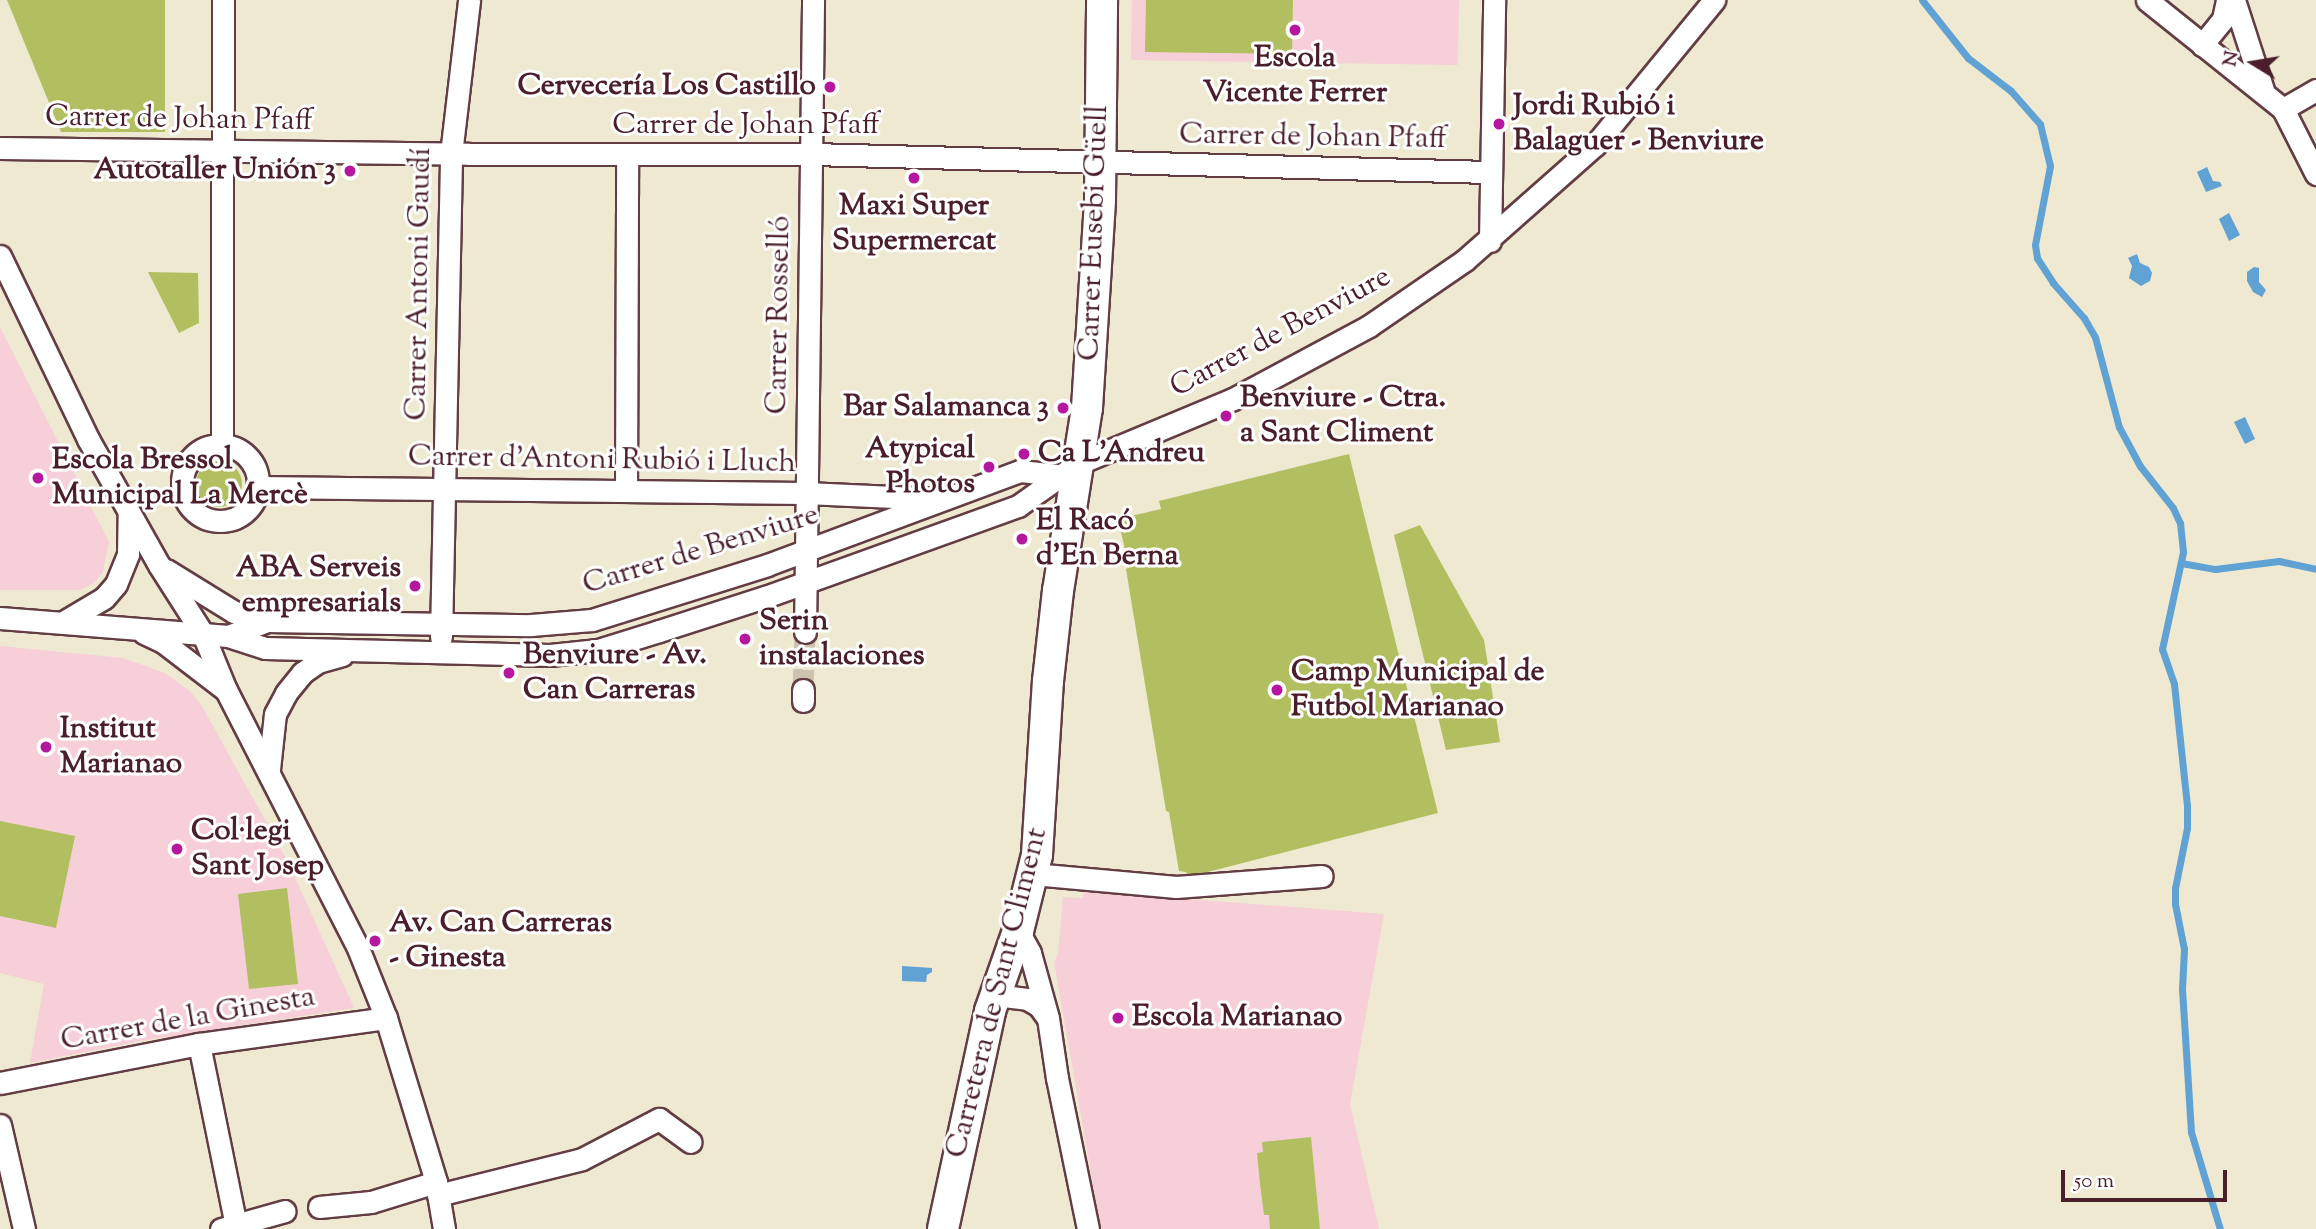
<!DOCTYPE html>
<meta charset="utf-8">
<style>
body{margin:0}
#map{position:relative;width:2316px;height:1229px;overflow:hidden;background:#eee9d0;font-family:"Sorts Mill Goudy",serif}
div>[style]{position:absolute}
.built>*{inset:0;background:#f6cfd8}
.green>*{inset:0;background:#b2bf61}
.round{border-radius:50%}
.water>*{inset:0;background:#61a2d4}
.stream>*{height:7px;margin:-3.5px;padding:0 3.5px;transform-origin:3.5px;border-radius:3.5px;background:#61a2d4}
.street-tunnel>*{height:21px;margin-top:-10.5px;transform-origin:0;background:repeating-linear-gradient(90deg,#cdc1af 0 21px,transparent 0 31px)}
.roads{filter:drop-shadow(2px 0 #633d44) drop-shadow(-2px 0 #633d44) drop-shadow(0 2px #633d44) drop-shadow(0 -2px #633d44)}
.street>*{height:21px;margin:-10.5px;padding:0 10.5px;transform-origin:10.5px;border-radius:10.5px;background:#fff}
.street>.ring{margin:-10.5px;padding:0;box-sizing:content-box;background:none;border:21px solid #fff;border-radius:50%}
.secondary>*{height:30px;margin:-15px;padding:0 15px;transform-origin:15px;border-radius:15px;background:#fff}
.dots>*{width:19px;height:19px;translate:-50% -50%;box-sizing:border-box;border:4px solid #fff;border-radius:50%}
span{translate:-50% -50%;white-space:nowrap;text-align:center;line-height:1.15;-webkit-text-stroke:6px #fff;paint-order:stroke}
.poi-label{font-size:30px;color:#4a1f2b;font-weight:700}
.right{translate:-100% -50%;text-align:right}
.left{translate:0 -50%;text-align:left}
.street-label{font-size:30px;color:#4a1f2b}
.north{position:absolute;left:2218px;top:28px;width:70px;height:70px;-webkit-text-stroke:5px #fff;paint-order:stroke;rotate:281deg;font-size:19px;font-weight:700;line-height:28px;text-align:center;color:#4a1f2b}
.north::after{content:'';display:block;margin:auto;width:24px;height:32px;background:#4a1f2b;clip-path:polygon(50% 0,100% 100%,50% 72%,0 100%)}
.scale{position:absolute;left:2061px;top:1170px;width:166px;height:32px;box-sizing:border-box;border:4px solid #4a1f2b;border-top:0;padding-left:9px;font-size:21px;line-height:24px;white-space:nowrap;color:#4a1f2b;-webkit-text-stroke:5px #fff;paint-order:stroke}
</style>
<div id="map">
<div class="built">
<i style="clip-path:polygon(1132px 0,1459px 0,1458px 65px,1131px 60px)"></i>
<i style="clip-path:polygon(0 327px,109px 542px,103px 572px,94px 583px,80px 590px,0 590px)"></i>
<i style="clip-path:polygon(0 646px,123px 658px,165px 673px,190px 691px,202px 706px,288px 862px,354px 1008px,146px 1040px,30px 1063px,44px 984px,0 973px)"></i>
<i style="clip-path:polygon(1084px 891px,1384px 914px,1350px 1104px,1379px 1229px,1101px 1229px,1054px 963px,1058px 953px,1063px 897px,1083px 898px)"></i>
</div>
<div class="green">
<i style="clip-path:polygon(7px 0,165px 0,165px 132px,61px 132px)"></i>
<i style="clip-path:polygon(1146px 0,1293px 0,1292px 54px,1145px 52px)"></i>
<i style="clip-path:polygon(148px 272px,198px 273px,199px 323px,179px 333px)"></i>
<i style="clip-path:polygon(1349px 454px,1438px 813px,1188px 877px,1186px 872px,1179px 871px,1169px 812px,1166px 811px,1126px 569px,1129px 567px,1118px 519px,1161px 509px,1159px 501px)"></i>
<i class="round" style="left:196px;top:461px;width:46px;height:46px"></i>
<i style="clip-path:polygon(1420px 525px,1484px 640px,1500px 742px,1446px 750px,1394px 535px)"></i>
<i style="clip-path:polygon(0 821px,75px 836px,56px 928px,0 916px)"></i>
<i style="clip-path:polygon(287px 888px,298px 984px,249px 989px,238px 894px)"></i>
<i style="clip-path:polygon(1311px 1137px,1320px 1229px,1270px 1229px,1269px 1215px,1264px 1215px,1260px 1184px,1257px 1153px,1263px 1152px,1262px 1142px)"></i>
</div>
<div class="water">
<i style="clip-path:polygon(2207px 167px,2213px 181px,2220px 182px,2222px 186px,2206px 192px,2197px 172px)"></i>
<i style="clip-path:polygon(2229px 213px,2240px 235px,2229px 241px,2219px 219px)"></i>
<i style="clip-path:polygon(2137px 254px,2140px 263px,2149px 267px,2152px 273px,2150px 281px,2141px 286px,2129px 278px,2132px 266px,2128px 258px)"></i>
<i style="clip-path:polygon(2254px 267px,2259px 268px,2259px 282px,2266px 290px,2262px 297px,2253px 292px,2247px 281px,2247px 272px)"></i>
<i style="clip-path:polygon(2245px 417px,2255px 439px,2245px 444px,2234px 422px)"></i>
<i style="clip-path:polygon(902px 966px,932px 968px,932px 972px,927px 975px,926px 982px,902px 981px)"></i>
</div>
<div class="stream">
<i style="left:1922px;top:0;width:74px;rotate:51.6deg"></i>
<i style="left:1968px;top:58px;width:54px;rotate:37.5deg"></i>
<i style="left:2011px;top:91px;width:44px;rotate:48.7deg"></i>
<i style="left:2040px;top:124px;width:43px;rotate:76.6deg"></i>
<i style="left:2050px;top:166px;width:80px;rotate:100.8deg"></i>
<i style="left:2035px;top:245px;width:13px;rotate:81deg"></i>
<i style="left:2037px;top:258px;width:30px;rotate:57deg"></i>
<i style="left:2053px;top:283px;width:47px;rotate:48.5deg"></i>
<i style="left:2084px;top:318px;width:22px;rotate:60deg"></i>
<i style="left:2095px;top:337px;width:93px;rotate:75.1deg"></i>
<i style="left:2119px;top:427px;width:44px;rotate:61.7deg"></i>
<i style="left:2140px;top:466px;width:53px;rotate:51.8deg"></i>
<i style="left:2173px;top:508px;width:17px;rotate:65deg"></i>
<i style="left:2180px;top:523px;width:29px;rotate:84deg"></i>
<i style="left:2183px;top:552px;width:99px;rotate:102.2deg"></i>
<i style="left:2162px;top:649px;width:37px;rotate:71deg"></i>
<i style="left:2174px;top:684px;width:122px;rotate:83.9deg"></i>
<i style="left:2187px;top:805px;width:23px;rotate:90deg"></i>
<i style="left:2187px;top:828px;width:61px;rotate:101.3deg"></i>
<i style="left:2175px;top:888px;width:16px;rotate:90deg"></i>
<i style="left:2175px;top:904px;width:46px;rotate:78.7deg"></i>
<i style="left:2184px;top:949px;width:40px;rotate:92.9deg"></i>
<i style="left:2182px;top:989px;width:143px;rotate:86.4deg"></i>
<i style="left:2191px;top:1132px;width:101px;rotate:73.4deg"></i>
<i style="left:2181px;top:563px;width:35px;rotate:10deg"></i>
<i style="left:2215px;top:569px;width:64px;rotate:-7.1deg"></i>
<i style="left:2279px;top:561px;width:38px;rotate:12deg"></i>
</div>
<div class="street-tunnel">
<i style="left:803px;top:690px;width:58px;rotate:-88deg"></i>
</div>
<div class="roads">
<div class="street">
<i style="left:2147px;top:0;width:174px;rotate:38.7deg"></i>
<i style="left:2283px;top:109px;width:73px;rotate:63.1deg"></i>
<i style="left:2234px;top:0;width:98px;rotate:72.1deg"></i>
<i style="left:2202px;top:45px;width:33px;rotate:-51deg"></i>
<i style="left:2223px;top:19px;width:19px;rotate:-78deg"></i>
<i style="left:2283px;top:109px;width:38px;rotate:-30deg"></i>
<i style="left:0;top:148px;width:469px;rotate:0.7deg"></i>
<i style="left:469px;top:154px;width:342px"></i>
<i style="left:811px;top:154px;width:680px;rotate:1.52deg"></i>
<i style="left:1490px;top:241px;width:241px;rotate:-89deg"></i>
<i style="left:0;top:256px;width:203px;rotate:64.3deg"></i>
<i style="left:88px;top:439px;width:145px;rotate:60.6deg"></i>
<i style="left:159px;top:565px;width:82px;rotate:57.5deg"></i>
<i style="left:203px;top:634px;width:61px;rotate:67.7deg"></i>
<i style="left:226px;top:690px;width:290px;rotate:62.9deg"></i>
<i style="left:358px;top:948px;width:75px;rotate:68.2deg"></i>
<i style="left:386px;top:1018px;width:171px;rotate:73deg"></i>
<i style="left:436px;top:1182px;width:48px;rotate:80.3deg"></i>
<i style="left:222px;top:445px;width:445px;rotate:-89.9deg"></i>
<i class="ring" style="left:182px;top:445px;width:55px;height:55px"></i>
<i style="left:257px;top:487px;width:549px;rotate:0.63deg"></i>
<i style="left:806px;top:493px;width:132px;rotate:2.6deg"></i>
<i style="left:626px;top:491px;width:336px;rotate:-89.8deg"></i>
<i style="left:166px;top:570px;width:80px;rotate:31.7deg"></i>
<i style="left:234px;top:612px;width:34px;rotate:15deg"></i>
<i style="left:0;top:618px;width:229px;rotate:4.5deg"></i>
<i style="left:228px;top:636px;width:39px;rotate:18deg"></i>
<i style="left:265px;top:648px;width:285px;rotate:1.4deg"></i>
<i style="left:550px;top:655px;width:48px;rotate:-5.9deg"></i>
<i style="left:598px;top:650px;width:64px;rotate:-17.3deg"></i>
<i style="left:659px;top:631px;width:111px;rotate:-17.8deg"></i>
<i style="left:765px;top:597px;width:269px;rotate:-19.8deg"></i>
<i style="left:1018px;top:506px;width:72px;rotate:-35.4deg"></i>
<i style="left:1077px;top:464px;width:169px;rotate:-22.6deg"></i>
<i style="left:1233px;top:399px;width:154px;rotate:-28.2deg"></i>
<i style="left:1369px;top:326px;width:116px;rotate:-34.5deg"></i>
<i style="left:1465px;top:260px;width:174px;rotate:-41.5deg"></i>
<i style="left:1595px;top:145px;width:188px;rotate:-50.6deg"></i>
<i style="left:65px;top:621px;width:45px;rotate:-30.5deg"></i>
<i style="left:104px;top:598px;width:18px;rotate:-49deg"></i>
<i style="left:116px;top:584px;width:32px;rotate:-68deg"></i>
<i style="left:128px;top:554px;width:39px;rotate:-89deg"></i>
<i style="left:805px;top:632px;width:632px;rotate:-89.27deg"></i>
<i style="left:144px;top:633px;width:21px;rotate:25deg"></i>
<i style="left:163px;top:642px;width:76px;rotate:37.5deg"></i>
<i style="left:228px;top:636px;width:42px;rotate:-21deg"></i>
<i style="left:267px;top:621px;width:264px;rotate:0.9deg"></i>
<i style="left:531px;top:625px;width:61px;rotate:-4.7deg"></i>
<i style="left:592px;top:620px;width:183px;rotate:-17.4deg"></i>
<i style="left:767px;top:565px;width:270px;rotate:-20.4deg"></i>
<i style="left:1020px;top:471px;width:37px;rotate:6deg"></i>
<i style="left:441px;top:637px;width:483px;rotate:-88.8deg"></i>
<i style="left:451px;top:154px;width:155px;rotate:-83.3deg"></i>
<i style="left:803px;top:701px;width:11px;rotate:-90deg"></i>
<i style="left:269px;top:769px;width:55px;rotate:-83.8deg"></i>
<i style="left:275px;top:714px;width:24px;rotate:-62deg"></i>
<i style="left:286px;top:693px;width:26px;rotate:-51deg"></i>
<i style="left:302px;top:673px;width:19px;rotate:-35deg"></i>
<i style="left:318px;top:662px;width:25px;rotate:-16deg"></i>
<i style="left:1033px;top:874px;width:144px;rotate:5.2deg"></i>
<i style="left:1176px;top:887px;width:146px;rotate:-4.3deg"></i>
<i style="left:1018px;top:931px;width:25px;rotate:61deg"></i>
<i style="left:1030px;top:953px;width:67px;rotate:74.5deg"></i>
<i style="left:1048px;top:1018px;width:61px;rotate:81.5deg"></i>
<i style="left:1057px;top:1078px;width:154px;rotate:78.4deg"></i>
<i style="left:995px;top:995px;width:32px;rotate:7deg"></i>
<i style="left:1027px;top:999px;width:14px;rotate:30deg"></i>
<i style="left:1039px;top:1006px;width:14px;rotate:54deg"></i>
<i style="left:199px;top:1044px;width:186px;rotate:78.5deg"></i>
<i style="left:0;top:1083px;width:203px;rotate:-11.1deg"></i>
<i style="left:199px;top:1044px;width:189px;rotate:-7.9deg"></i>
<i style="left:0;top:1125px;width:107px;rotate:77deg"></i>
<i style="left:438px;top:1195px;width:148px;rotate:-14deg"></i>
<i style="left:582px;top:1159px;width:87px;rotate:-27.5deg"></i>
<i style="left:659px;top:1119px;width:39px;rotate:36deg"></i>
<i style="left:319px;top:1207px;width:52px;rotate:-5.5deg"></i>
<i style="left:371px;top:1202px;width:68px;rotate:-17.1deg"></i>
<i style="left:221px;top:1229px;width:66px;rotate:-15.7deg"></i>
</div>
<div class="secondary">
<i style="left:943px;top:1229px;width:223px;rotate:-77.8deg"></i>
<i style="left:990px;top:1011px;width:85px;rotate:-70.7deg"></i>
<i style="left:1018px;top:931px;width:78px;rotate:-76deg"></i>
<i style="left:1037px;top:855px;width:174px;rotate:-86.4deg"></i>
<i style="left:1048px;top:681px;width:91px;rotate:-83.7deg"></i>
<i style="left:1058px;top:591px;width:185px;rotate:-81deg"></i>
<i style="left:1087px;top:408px;width:209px;rotate:-86.4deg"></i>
<i style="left:1100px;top:199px;width:199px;rotate:-89.4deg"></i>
</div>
</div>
<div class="dots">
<i style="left:1295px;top:30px;background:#b5179e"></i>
<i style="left:830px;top:87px;background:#b5179e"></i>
<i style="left:1499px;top:124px;background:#b5179e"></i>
<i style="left:350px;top:171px;background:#b5179e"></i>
<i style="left:914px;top:178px;background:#b5179e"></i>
<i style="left:1063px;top:408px;background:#b5179e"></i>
<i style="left:1226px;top:416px;background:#b5179e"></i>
<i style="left:1024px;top:454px;background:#b5179e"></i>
<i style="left:989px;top:467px;background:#b5179e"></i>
<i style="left:38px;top:478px;background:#b5179e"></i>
<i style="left:1022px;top:539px;background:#b5179e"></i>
<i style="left:415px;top:586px;background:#b5179e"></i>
<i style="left:745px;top:639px;background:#b5179e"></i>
<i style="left:509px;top:673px;background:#b5179e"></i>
<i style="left:1277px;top:690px;background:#b5179e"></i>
<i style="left:46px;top:747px;background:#b5179e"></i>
<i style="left:177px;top:849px;background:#b5179e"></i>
<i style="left:375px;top:941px;background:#b5179e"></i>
<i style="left:1118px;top:1018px;background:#b5179e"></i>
</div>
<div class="poi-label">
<span style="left:1295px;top:76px">Escola<br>Vicente Ferrer</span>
<span class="right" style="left:816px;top:87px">Cervecería Los Castillo</span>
<span class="left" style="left:1513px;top:124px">Jordi Rubió i<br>Balaguer - Benviure</span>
<span class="right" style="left:336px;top:171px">Autotaller Unión 3</span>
<span style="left:914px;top:224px">Maxi Super<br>Supermercat</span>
<span class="left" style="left:1240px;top:416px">Benviure - Ctra.<br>a Sant Climent</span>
<span class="right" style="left:1049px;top:408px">Bar Salamanca 3</span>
<span class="right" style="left:975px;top:467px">Atypical<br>Photos</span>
<span class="left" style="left:1038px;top:454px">Ca L'Andreu</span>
<span class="left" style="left:52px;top:478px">Escola Bressol<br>Municipal La Mercè</span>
<span class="left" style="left:1036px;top:539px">El Racó<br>d'En Berna</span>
<span class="right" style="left:401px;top:586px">ABA Serveis<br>empresarials</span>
<span class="left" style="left:759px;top:639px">Serin<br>instalaciones</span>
<span class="left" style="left:523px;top:673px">Benviure - Av.<br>Can Carreras</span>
<span class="left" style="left:1291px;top:690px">Camp Municipal de<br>Futbol Marianao</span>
<span class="left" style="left:60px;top:747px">Institut<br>Marianao</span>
<span class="left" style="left:191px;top:849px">Col·legi<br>Sant Josep</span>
<span class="left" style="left:389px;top:941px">Av. Can Carreras<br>- Ginesta</span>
<span class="left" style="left:1132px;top:1018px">Escola Marianao</span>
</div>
<div class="street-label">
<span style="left:179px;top:120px;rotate:1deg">Carrer de Johan Pfaff</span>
<span style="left:746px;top:126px">Carrer de Johan Pfaff</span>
<span style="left:1313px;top:138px;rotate:1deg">Carrer de Johan Pfaff</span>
<span style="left:1095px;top:233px;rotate:-88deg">Carrer Eusebi Güell</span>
<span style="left:420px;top:284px;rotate:-89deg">Carrer Antoni Gaudí</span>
<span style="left:780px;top:315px;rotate:-89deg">Carrer Rosselló</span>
<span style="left:1281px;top:333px;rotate:-28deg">Carrer de Benviure</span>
<span style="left:602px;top:461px;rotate:1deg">Carrer d'Antoni Rubió i Lluch</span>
<span style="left:701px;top:551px;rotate:-17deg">Carrer de Benviure</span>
<span style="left:998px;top:993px;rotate:-76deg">Carretera de Sant Climent</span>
<span style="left:188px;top:1020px;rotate:-10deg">Carrer de la Ginesta</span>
</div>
<div class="north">N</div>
<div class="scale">50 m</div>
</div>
